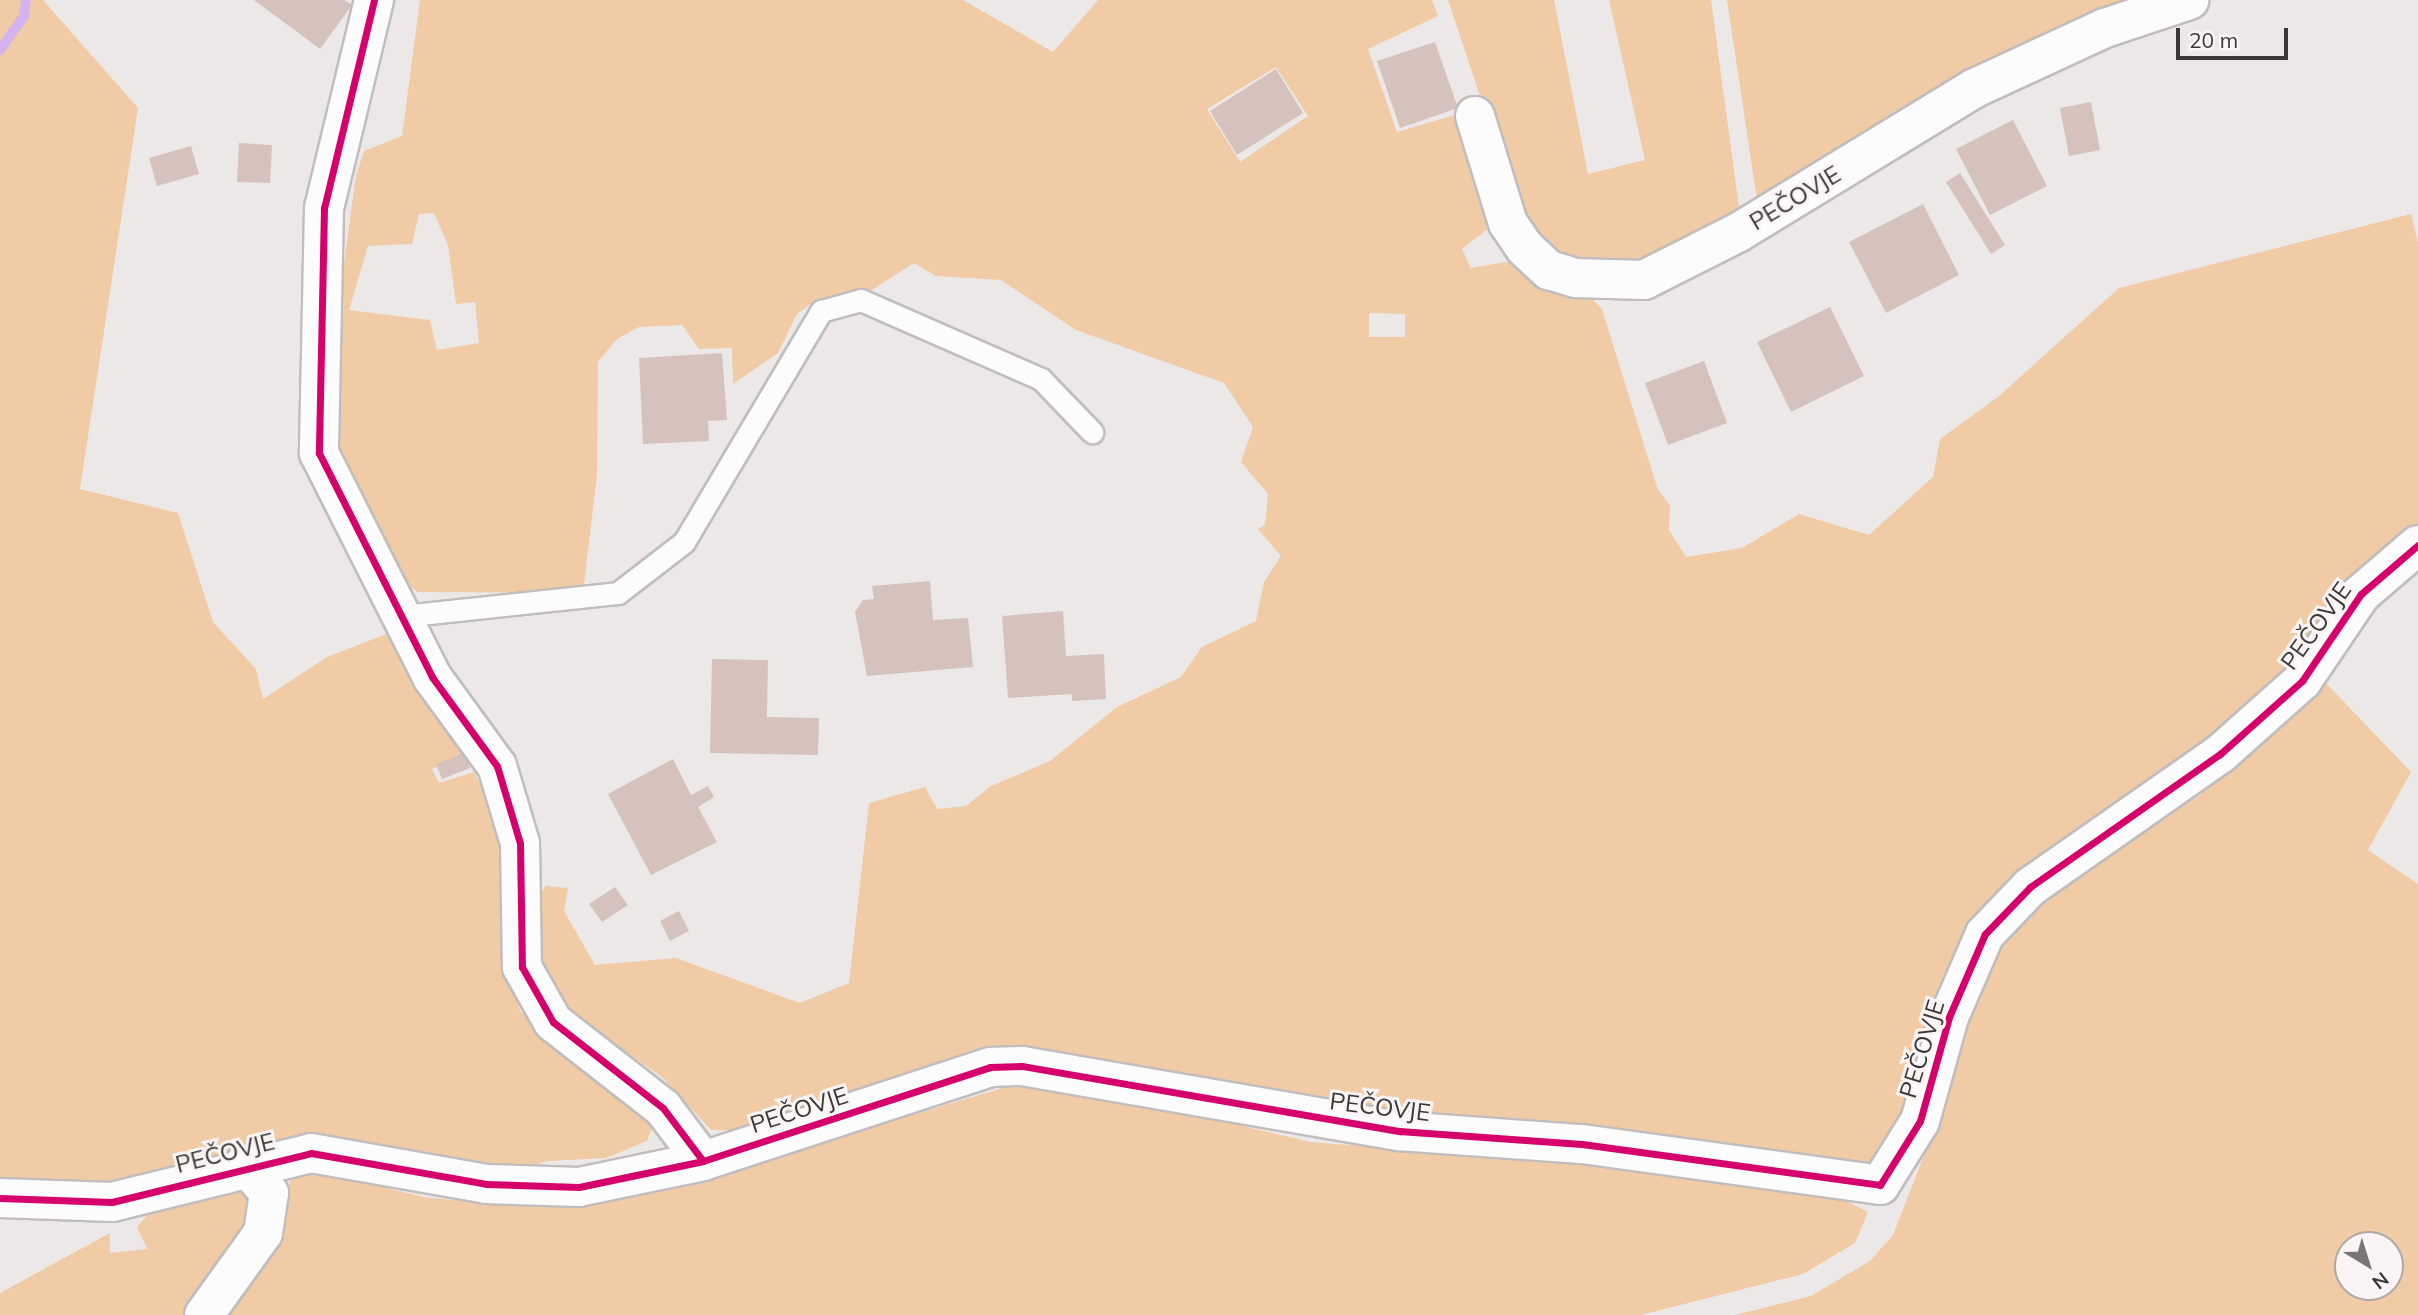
<!DOCTYPE html>
<meta charset="utf-8">
<style>
body{margin:0}
#map{position:relative;width:2418px;height:1315px;overflow:hidden;background:#ece8e8;font-family:Mulish,sans-serif}
div>[style]{position:absolute}
.green>*{inset:0;background:#f0cba5}
.stream>*{height:10px;margin:-5px;padding:0 5px;transform-origin:5px;border-radius:5px;background:#d4b4ee}
.building>*{inset:0;background:#d5c2bc}
.roads{filter:drop-shadow(2px 0 #c1bdbe) drop-shadow(-2px 0 #c1bdbe) drop-shadow(0 2px #c1bdbe) drop-shadow(0 -2px #c1bdbe)}
.lane>*{height:21px;margin:-10.5px;padding:0 10.5px;transform-origin:10.5px;border-radius:10.5px;background:#fcfcfc}
.street>*{height:38px;margin:-19px;padding:0 19px;transform-origin:19px;border-radius:19px;background:#fcfcfc}
.cycleway>*{height:7px;margin:-3.5px;padding:0 3.5px;transform-origin:3.5px;border-radius:3.5px;background:#d6006c}
span{translate:-50% -50%;white-space:nowrap;text-align:center;line-height:1.15;-webkit-text-stroke:6px #fbf4f5;paint-order:stroke}
.street-label{font-size:24px;color:#3a3737}
.north{position:absolute;left:2334px;top:1231px;width:70px;height:70px;box-sizing:border-box;background:#fbf4f5;border:2px solid #aea8a9;border-radius:50%;rotate:142deg;font-size:19px;font-weight:700;line-height:28px;text-align:center;color:#3a3737}
.north::after{content:'';display:block;margin:auto;width:24px;height:32px;background:#787575;clip-path:polygon(50% 0,100% 100%,50% 72%,0 100%)}
.scale{position:absolute;left:2176px;top:28px;width:112px;height:32px;box-sizing:border-box;border:4px solid #3a3737;border-top:0;padding-left:9px;font-size:21px;line-height:24px;white-space:nowrap;color:#3a3737;-webkit-text-stroke:5px #fbf4f5;paint-order:stroke}
</style>
<div id="map">
<div class="green">
<i style="clip-path:polygon(0 0,43px 0,138px 108px,80px 489px,178px 513px,213px 622px,256px 669px,263px 699px,327px 657px,389px 633px,464px 755px,432px 769px,439px 783px,474px 772px,505px 835px,500px 931px,507px 978px,521px 1012px,655px 1122px,647px 1141px,606px 1158px,548px 1161px,486px 1177px,330px 1140px,285px 1139px,110px 1193px,0 1188px)"></i>
<i style="clip-path:polygon(evenodd,420px 0,963px 0,1053px 52px,1098px 0,1432px 0,1438px 16px,1368px 49px,1397px 132px,1455px 115px,1464px 130px,1494px 224px,1462px 249px,1471px 268px,1511px 261px,1580px 286px,1602px 309px,1658px 490px,1670px 505px,1669px 530px,1686px 557px,1742px 548px,1799px 514px,1869px 535px,1933px 477px,1940px 439px,1998px 397px,2119px 288px,2411px 214px,2418px 242px,2418px 531px,2222px 741px,1986px 910px,1907px 1111px,1871px 1172px,1403px 1119px,1075px 1066px,743px 1130px,711px 1130px,662px 1077px,544px 995px,528px 910px,546px 886px,568px 888px,564px 911px,595px 965px,676px 958px,800px 1003px,849px 983px,869px 803px,925px 787px,937px 809px,966px 806px,991px 786px,1050px 761px,1117px 707px,1181px 677px,1202px 647px,1256px 621px,1264px 582px,1281px 556px,1258px 529px,1265px 525px,1268px 494px,1241px 462px,1253px 427px,1224px 383px,1076px 330px,1001px 280px,936px 276px,914px 263px,867px 293px,817px 299px,797px 314px,778px 353px,733px 384px,732px 348px,699px 349px,682px 325px,639px 327px,617px 339px,598px 362px,597px 475px,583px 593px,418px 592px,398px 580px,341px 455px,333px 413px,336px 322px,356px 175px,364px 151px,402px 136px,420px 0,1276px 67px,1308px 116px,1240px 162px,1207px 109px,1276px 67px,420px 0,434px 213px,448px 245px,456px 304px,475px 302px,479px 343px,437px 350px,430px 320px,349px 310px,368px 246px,412px 244px,419px 214px,434px 213px,420px 0,1369px 313px,1405px 314px,1405px 337px,1369px 337px,1369px 313px)"></i>
<i style="clip-path:polygon(1448px 0,1554px 0,1588px 174px,1645px 160px,1609px 0,1711px 0,1741px 222px,1618px 272px,1529px 243px)"></i>
<i style="clip-path:polygon(1727px 0,2164px 0,1757px 200px)"></i>
<i style="clip-path:polygon(evenodd,2322px 679px,2411px 772px,2368px 850px,2418px 884px,2418px 1315px,1735px 1315px,1811px 1296px,1870px 1261px,1893px 1235px,1937px 1122px,1994px 931px,2200px 795px,2322px 679px,2348px 1245px,2390px 1245px,2390px 1287px,2348px 1287px,2348px 1245px)"></i>
<i style="clip-path:polygon(1060px 1083px,1310px 1142px,1615px 1166px,1835px 1195px,1868px 1212px,1855px 1243px,1803px 1274px,1641px 1315px,217px 1315px,282px 1226px,292px 1173px,326px 1174px,429px 1198px,511px 1204px,599px 1198px,729px 1170px,1006px 1087px)"></i>
<i style="clip-path:polygon(239px 1183px,255px 1199px,253px 1216px,190px 1315px,0 1315px,0 1293px,110px 1233px,110px 1253px,147px 1249px,137px 1227px,151px 1210px)"></i>
</div>
<div class="stream">
<i style="left:0;top:50px;width:42px;rotate:-54.8deg"></i>
<i style="left:24px;top:16px;width:16px;rotate:-83deg"></i>
</div>
<div class="building">
<i style="clip-path:polygon(254px 0,344px 0,352px 5px,320px 49px)"></i>
<i style="clip-path:polygon(1435px 42px,1458px 108px,1400px 128px,1377px 61px)"></i>
<i style="clip-path:polygon(1276px 69px,1303px 113px,1237px 155px,1210px 111px)"></i>
<i style="clip-path:polygon(2091px 102px,2100px 150px,2069px 156px,2060px 108px)"></i>
<i style="clip-path:polygon(2013px 120px,2047px 186px,1990px 215px,1956px 149px)"></i>
<i style="clip-path:polygon(239px 143px,272px 145px,270px 183px,237px 182px)"></i>
<i style="clip-path:polygon(191px 146px,199px 174px,157px 186px,149px 158px)"></i>
<i style="clip-path:polygon(1960px 173px,2005px 245px,1991px 254px,1946px 182px)"></i>
<i style="clip-path:polygon(1923px 204px,1959px 275px,1886px 313px,1849px 242px)"></i>
<i style="clip-path:polygon(1830px 307px,1864px 376px,1791px 412px,1757px 342px)"></i>
<i style="clip-path:polygon(722px 353px,727px 420px,708px 421px,709px 441px,643px 444px,639px 358px)"></i>
<i style="clip-path:polygon(1704px 361px,1727px 423px,1668px 445px,1645px 383px)"></i>
<i style="clip-path:polygon(930px 581px,933px 620px,968px 618px,973px 667px,867px 676px,855px 612px,863px 600px,874px 599px,872px 586px)"></i>
<i style="clip-path:polygon(1063px 611px,1066px 656px,1104px 654px,1106px 699px,1072px 701px,1072px 694px,1008px 698px,1002px 616px)"></i>
<i style="clip-path:polygon(712px 659px,768px 660px,767px 717px,819px 718px,818px 755px,710px 753px)"></i>
<i style="clip-path:polygon(464px 753px,470px 768px,442px 779px,436px 764px)"></i>
<i style="clip-path:polygon(673px 759px,691px 795px,708px 786px,714px 797px,698px 807px,717px 842px,651px 875px,608px 794px)"></i>
<i style="clip-path:polygon(615px 887px,628px 905px,602px 922px,589px 904px)"></i>
<i style="clip-path:polygon(679px 911px,689px 931px,670px 941px,660px 921px)"></i>
</div>
<div class="roads">
<div class="lane">
<i style="left:402px;top:616px;width:217px;rotate:-6.1deg"></i>
<i style="left:618px;top:593px;width:83px;rotate:-37.7deg"></i>
<i style="left:684px;top:542px;width:269px;rotate:-59.3deg"></i>
<i style="left:821px;top:311px;width:41px;rotate:-15.4deg"></i>
<i style="left:861px;top:300px;width:197px;rotate:23.7deg"></i>
<i style="left:1041px;top:379px;width:74px;rotate:46.1deg"></i>
</div>
<div class="street">
<i style="left:374px;top:0;width:214px;rotate:103.5deg"></i>
<i style="left:324px;top:208px;width:245px;rotate:91.2deg"></i>
<i style="left:319px;top:453px;width:251px;rotate:63.2deg"></i>
<i style="left:432px;top:677px;width:110px;rotate:53.9deg"></i>
<i style="left:497px;top:766px;width:80px;rotate:73.4deg"></i>
<i style="left:520px;top:843px;width:124px;rotate:89.1deg"></i>
<i style="left:522px;top:967px;width:63px;rotate:60.6deg"></i>
<i style="left:553px;top:1022px;width:140px;rotate:38deg"></i>
<i style="left:663px;top:1108px;width:66px;rotate:53deg"></i>
<i style="left:1475px;top:116px;width:112px;rotate:72.9deg"></i>
<i style="left:1508px;top:223px;width:30px;rotate:56deg"></i>
<i style="left:1525px;top:248px;width:33px;rotate:43deg"></i>
<i style="left:1549px;top:270px;width:28px;rotate:17deg"></i>
<i style="left:1576px;top:278px;width:68px;rotate:1.7deg"></i>
<i style="left:1644px;top:280px;width:106px;rotate:-26.8deg"></i>
<i style="left:1739px;top:232px;width:276px;rotate:-31.4deg"></i>
<i style="left:1975px;top:88px;width:143px;rotate:-24.8deg"></i>
<i style="left:2105px;top:28px;width:89px;rotate:-18.4deg"></i>
<i style="left:0;top:1198px;width:112px;rotate:2deg"></i>
<i style="left:112px;top:1202px;width:205px;rotate:-13.8deg"></i>
<i style="left:311px;top:1153px;width:178px;rotate:10deg"></i>
<i style="left:486px;top:1184px;width:93px;rotate:1.8deg"></i>
<i style="left:579px;top:1187px;width:127px;rotate:-11.8deg"></i>
<i style="left:703px;top:1161px;width:302px;rotate:-18.1deg"></i>
<i style="left:990px;top:1067px;width:32px;rotate:-2deg"></i>
<i style="left:1022px;top:1066px;width:383px;rotate:9.8deg"></i>
<i style="left:1399px;top:1131px;width:183px;rotate:4.1deg"></i>
<i style="left:1582px;top:1144px;width:301px;rotate:7.8deg"></i>
<i style="left:1880px;top:1185px;width:75px;rotate:-58deg"></i>
<i style="left:1920px;top:1121px;width:108px;rotate:-74.4deg"></i>
<i style="left:1949px;top:1017px;width:90px;rotate:-66.6deg"></i>
<i style="left:1985px;top:934px;width:65px;rotate:-46.2deg"></i>
<i style="left:2030px;top:887px;width:232px;rotate:-35deg"></i>
<i style="left:2220px;top:754px;width:110px;rotate:-41.7deg"></i>
<i style="left:2302px;top:681px;width:105px;rotate:-55.9deg"></i>
<i style="left:2361px;top:594px;width:75px;rotate:-40.7deg"></i>
<i style="left:204px;top:1315px;width:101px;rotate:-54.3deg"></i>
<i style="left:263px;top:1233px;width:40px;rotate:-81.5deg"></i>
<i style="left:269px;top:1193px;width:38px;rotate:-130deg"></i>
</div>
</div>
<div class="cycleway">
<i style="left:374px;top:0;width:214px;rotate:103.5deg"></i>
<i style="left:324px;top:208px;width:245px;rotate:91.2deg"></i>
<i style="left:319px;top:453px;width:251px;rotate:63.2deg"></i>
<i style="left:432px;top:677px;width:110px;rotate:53.9deg"></i>
<i style="left:497px;top:766px;width:80px;rotate:73.4deg"></i>
<i style="left:520px;top:843px;width:124px;rotate:89.1deg"></i>
<i style="left:522px;top:967px;width:63px;rotate:60.6deg"></i>
<i style="left:553px;top:1022px;width:140px;rotate:38deg"></i>
<i style="left:663px;top:1108px;width:66px;rotate:53deg"></i>
<i style="left:0;top:1198px;width:112px;rotate:2deg"></i>
<i style="left:112px;top:1202px;width:205px;rotate:-13.8deg"></i>
<i style="left:311px;top:1153px;width:178px;rotate:10deg"></i>
<i style="left:486px;top:1184px;width:93px;rotate:1.8deg"></i>
<i style="left:579px;top:1187px;width:127px;rotate:-11.8deg"></i>
<i style="left:703px;top:1161px;width:302px;rotate:-18.1deg"></i>
<i style="left:990px;top:1067px;width:32px;rotate:-2deg"></i>
<i style="left:1022px;top:1066px;width:383px;rotate:9.8deg"></i>
<i style="left:1399px;top:1131px;width:183px;rotate:4.1deg"></i>
<i style="left:1582px;top:1144px;width:301px;rotate:7.8deg"></i>
<i style="left:1880px;top:1185px;width:75px;rotate:-58deg"></i>
<i style="left:1920px;top:1121px;width:108px;rotate:-74.4deg"></i>
<i style="left:1949px;top:1017px;width:90px;rotate:-66.6deg"></i>
<i style="left:1985px;top:934px;width:65px;rotate:-46.2deg"></i>
<i style="left:2030px;top:887px;width:232px;rotate:-35deg"></i>
<i style="left:2220px;top:754px;width:110px;rotate:-41.7deg"></i>
<i style="left:2302px;top:681px;width:105px;rotate:-55.9deg"></i>
<i style="left:2361px;top:594px;width:75px;rotate:-40.7deg"></i>
</div>
<div class="street-label">
<span style="left:1795px;top:198px;rotate:-31deg">PEČOVJE</span>
<span style="left:2316px;top:626px;rotate:-54deg">PEČOVJE</span>
<span style="left:1922px;top:1049px;rotate:-73deg">PEČOVJE</span>
<span style="left:1380px;top:1107px;rotate:7deg">PEČOVJE</span>
<span style="left:799px;top:1110px;rotate:-18deg">PEČOVJE</span>
<span style="left:225px;top:1153px;rotate:-14deg">PEČOVJE</span>
</div>
<div class="north">N</div>
<div class="scale">20 m</div>
</div>
